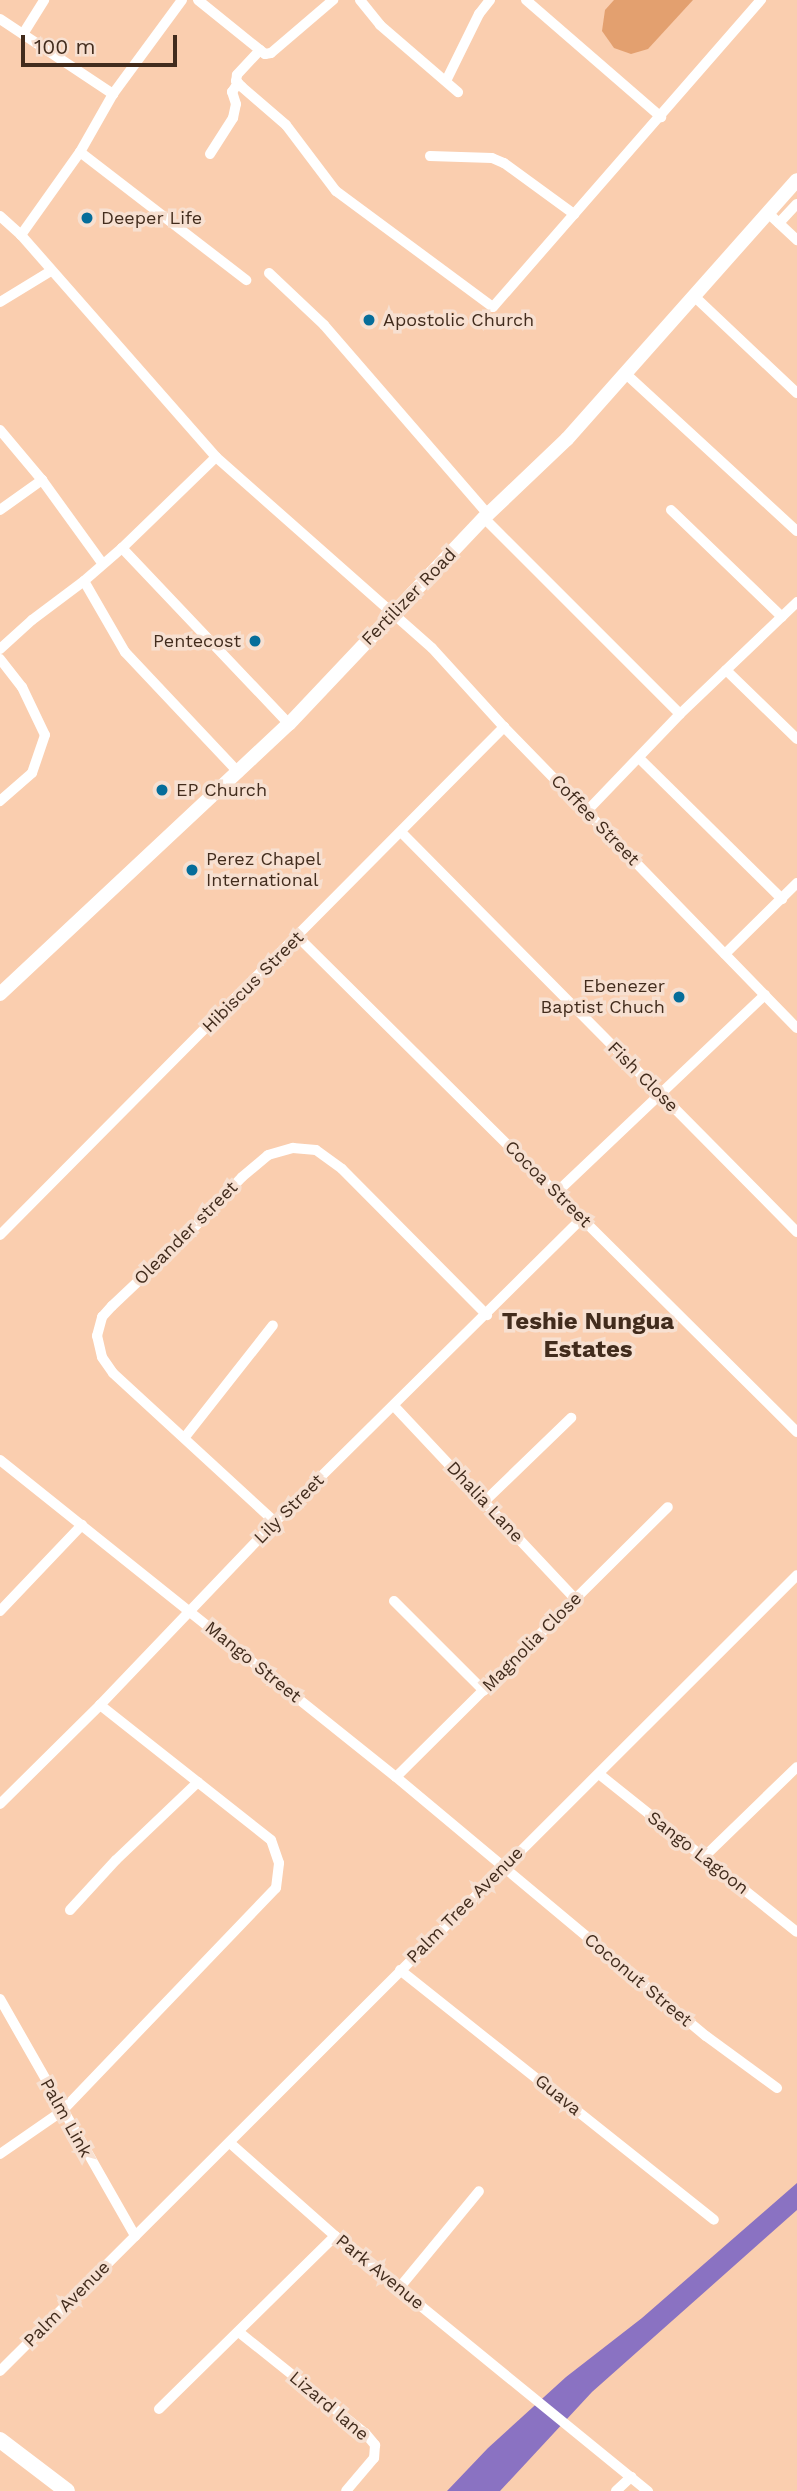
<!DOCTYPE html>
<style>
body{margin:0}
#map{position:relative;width:797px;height:2491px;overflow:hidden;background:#faceaf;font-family:"Work Sans",sans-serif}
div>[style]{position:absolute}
.green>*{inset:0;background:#e3a06f}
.water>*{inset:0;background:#8a72c2}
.street>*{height:10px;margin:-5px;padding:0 5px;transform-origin:5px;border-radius:5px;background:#fff}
.secondary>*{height:14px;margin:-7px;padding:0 7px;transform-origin:7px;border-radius:7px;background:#fff}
.primary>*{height:16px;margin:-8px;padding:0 8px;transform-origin:8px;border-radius:8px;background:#fff}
.dots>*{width:19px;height:19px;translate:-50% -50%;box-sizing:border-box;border:4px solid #f7e0d1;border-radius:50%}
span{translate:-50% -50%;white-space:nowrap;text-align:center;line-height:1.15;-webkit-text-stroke:7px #f7e0d1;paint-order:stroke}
.poi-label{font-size:18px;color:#422c1d}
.left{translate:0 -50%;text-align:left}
.right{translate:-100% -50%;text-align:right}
.street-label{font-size:18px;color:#422c1d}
.district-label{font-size:24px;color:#422c1d;font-weight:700}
.scale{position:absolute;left:21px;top:35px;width:156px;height:32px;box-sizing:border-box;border:4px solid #422c1d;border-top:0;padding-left:9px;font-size:21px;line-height:24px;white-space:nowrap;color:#422c1d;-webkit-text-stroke:5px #f7e0d1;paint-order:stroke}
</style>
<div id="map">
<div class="green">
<i style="clip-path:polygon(614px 0,693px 0,648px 49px,631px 54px,614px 48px,602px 31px,605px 10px)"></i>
</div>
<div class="water">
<i style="clip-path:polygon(797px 2183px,797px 2210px,592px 2392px,500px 2491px,447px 2491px,488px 2448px,566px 2377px,642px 2318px)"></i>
</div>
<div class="street">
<i style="left:182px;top:0;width:117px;rotate:126.3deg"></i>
<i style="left:113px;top:94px;width:67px;rotate:119.6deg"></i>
<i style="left:80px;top:152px;width:102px;rotate:125.4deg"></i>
<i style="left:21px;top:235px;width:295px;rotate:48.7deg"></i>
<i style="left:216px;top:457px;width:288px;rotate:41.5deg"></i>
<i style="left:432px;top:648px;width:107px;rotate:47.7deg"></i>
<i style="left:504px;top:727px;width:420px;rotate:45.8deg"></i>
<i style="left:198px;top:0;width:86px;rotate:38.9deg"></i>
<i style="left:265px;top:54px;width:6px;rotate:-9deg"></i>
<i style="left:271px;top:53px;width:82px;rotate:-40.5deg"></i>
<i style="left:360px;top:0;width:32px;rotate:51deg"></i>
<i style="left:380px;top:25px;width:103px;rotate:40.7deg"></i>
<i style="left:526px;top:0;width:179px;rotate:40.9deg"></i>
<i style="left:0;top:19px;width:136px;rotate:33.6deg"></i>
<i style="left:23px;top:34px;width:40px;rotate:-58deg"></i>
<i style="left:260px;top:50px;width:34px;rotate:133deg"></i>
<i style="left:237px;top:75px;width:6px;rotate:99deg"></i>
<i style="left:236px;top:81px;width:8px;rotate:45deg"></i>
<i style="left:242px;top:87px;width:58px;rotate:40.8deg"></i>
<i style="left:286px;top:125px;width:83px;rotate:52.9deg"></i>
<i style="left:336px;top:191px;width:195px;rotate:36.5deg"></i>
<i style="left:493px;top:307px;width:408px;rotate:-48.9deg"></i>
<i style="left:446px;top:81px;width:75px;rotate:-63.8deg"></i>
<i style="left:479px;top:14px;width:18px;rotate:-52deg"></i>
<i style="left:80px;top:152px;width:210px;rotate:37.6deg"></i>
<i style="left:210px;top:154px;width:43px;rotate:-57.4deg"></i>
<i style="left:233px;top:118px;width:14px;rotate:-78deg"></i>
<i style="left:236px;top:104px;width:13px;rotate:-108deg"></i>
<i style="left:232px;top:92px;width:11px;rotate:-56deg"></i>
<i style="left:430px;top:156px;width:62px;rotate:1.8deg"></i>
<i style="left:492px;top:158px;width:13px;rotate:23deg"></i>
<i style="left:504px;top:163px;width:87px;rotate:36.1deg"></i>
<i style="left:768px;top:213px;width:40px;rotate:43deg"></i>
<i style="left:0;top:216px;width:28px;rotate:42deg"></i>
<i style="left:779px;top:223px;width:26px;rotate:-47deg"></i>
<i style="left:269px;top:273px;width:76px;rotate:43.4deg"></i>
<i style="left:324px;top:325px;width:250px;rotate:49.1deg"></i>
<i style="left:695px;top:297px;width:140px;rotate:43.3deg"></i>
<i style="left:0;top:302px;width:60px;rotate:-31.3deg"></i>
<i style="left:626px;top:374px;width:232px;rotate:42.6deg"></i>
<i style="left:0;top:430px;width:65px;rotate:50deg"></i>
<i style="left:42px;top:480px;width:102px;rotate:54.1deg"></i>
<i style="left:216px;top:457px;width:131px;rotate:135.9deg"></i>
<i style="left:122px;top:548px;width:243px;rotate:46.5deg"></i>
<i style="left:0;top:510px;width:52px;rotate:-35.5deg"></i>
<i style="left:671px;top:510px;width:154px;rotate:43.9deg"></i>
<i style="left:484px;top:518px;width:277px;rotate:45deg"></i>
<i style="left:680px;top:714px;width:136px;rotate:133.8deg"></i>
<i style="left:122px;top:548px;width:50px;rotate:139deg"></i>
<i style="left:84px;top:581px;width:82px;rotate:60deg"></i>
<i style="left:125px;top:652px;width:166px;rotate:46.7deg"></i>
<i style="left:0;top:649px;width:43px;rotate:-42.2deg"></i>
<i style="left:32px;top:620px;width:65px;rotate:-36.9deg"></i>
<i style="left:0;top:659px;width:36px;rotate:52deg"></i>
<i style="left:22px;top:687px;width:53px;rotate:64.4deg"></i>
<i style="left:45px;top:735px;width:40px;rotate:108.9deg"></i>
<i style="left:32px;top:773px;width:43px;rotate:138.8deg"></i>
<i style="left:726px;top:670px;width:99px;rotate:44.2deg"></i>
<i style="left:680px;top:714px;width:162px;rotate:-43.7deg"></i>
<i style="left:639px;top:758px;width:201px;rotate:44.6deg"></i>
<i style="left:401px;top:832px;width:563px;rotate:45.29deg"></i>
<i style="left:298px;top:937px;width:703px;rotate:44.77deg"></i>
<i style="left:725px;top:954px;width:101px;rotate:-44.6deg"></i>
<i style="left:556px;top:1193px;width:288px;rotate:-43.5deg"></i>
<i style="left:0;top:1235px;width:716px;rotate:-45.23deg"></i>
<i style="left:394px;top:1406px;width:265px;rotate:46.8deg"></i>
<i style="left:185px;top:1437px;width:142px;rotate:-51.8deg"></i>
<i style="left:0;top:1460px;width:507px;rotate:38.68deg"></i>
<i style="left:396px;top:1777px;width:404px;rotate:39.9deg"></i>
<i style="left:706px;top:2036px;width:88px;rotate:36.2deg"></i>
<i style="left:485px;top:1501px;width:120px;rotate:-44deg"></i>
<i style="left:275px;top:1522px;width:220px;rotate:-137.4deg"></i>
<i style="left:113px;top:1373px;width:19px;rotate:-125deg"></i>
<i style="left:102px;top:1357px;width:22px;rotate:-103deg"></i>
<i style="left:97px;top:1336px;width:20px;rotate:-75deg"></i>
<i style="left:102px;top:1317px;width:15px;rotate:-48deg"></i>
<i style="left:112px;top:1306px;width:99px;rotate:-43.4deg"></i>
<i style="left:184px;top:1238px;width:84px;rotate:-46.4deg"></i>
<i style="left:242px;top:1177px;width:34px;rotate:-40deg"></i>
<i style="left:268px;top:1155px;width:26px;rotate:-16deg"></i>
<i style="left:293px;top:1148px;width:23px;rotate:5deg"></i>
<i style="left:316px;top:1150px;width:32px;rotate:36deg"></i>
<i style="left:342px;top:1169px;width:206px;rotate:45.2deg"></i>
<i style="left:394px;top:1601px;width:127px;rotate:45deg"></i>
<i style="left:0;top:1611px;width:119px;rotate:-46.4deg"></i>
<i style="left:599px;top:1774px;width:253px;rotate:38.6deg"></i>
<i style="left:396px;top:1777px;width:383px;rotate:-44.8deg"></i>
<i style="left:0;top:1804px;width:141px;rotate:-44.7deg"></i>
<i style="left:100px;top:1705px;width:253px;rotate:-46.3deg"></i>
<i style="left:275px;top:1522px;width:431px;rotate:-44.7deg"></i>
<i style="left:704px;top:1857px;width:129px;rotate:-44.1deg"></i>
<i style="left:70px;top:1910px;width:68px;rotate:-47.4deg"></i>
<i style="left:116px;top:1860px;width:113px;rotate:-43.6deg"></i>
<i style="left:400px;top:1970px;width:401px;rotate:38.5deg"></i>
<i style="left:0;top:1999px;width:273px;rotate:60.3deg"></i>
<i style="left:230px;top:2143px;width:140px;rotate:41.5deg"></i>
<i style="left:335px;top:2236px;width:404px;rotate:39.2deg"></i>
<i style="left:0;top:2154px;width:75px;rotate:-34.7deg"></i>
<i style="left:62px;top:2111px;width:309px;rotate:-46.2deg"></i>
<i style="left:276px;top:1888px;width:25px;rotate:-83deg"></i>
<i style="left:279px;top:1863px;width:24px;rotate:-109deg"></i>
<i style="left:271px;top:1840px;width:218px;rotate:-141.7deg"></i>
<i style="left:400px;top:2287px;width:124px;rotate:-50.5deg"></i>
<i style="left:240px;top:2333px;width:160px;rotate:38.7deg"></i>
<i style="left:365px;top:2433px;width:16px;rotate:50deg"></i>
<i style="left:375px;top:2445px;width:13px;rotate:94deg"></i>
<i style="left:374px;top:2458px;width:43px;rotate:130.3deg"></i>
<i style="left:0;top:2371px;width:1126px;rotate:-44.96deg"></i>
<i style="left:159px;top:2409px;width:247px;rotate:-44.5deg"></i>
<i style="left:616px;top:2491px;width:21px;rotate:-43deg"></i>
</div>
<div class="secondary">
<i style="left:0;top:994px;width:396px;rotate:-43.1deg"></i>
<i style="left:289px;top:724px;width:284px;rotate:-46.6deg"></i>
<i style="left:484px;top:518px;width:115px;rotate:-43.6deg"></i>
<i style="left:567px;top:439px;width:346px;rotate:-48.4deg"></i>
</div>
<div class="primary">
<i style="left:0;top:2440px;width:84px;rotate:37.3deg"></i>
</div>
<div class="dots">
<i style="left:87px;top:218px;background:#056d9a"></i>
<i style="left:369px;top:320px;background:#056d9a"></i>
<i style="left:255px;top:641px;background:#056d9a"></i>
<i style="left:162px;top:790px;background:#056d9a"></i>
<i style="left:192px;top:870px;background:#056d9a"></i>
<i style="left:679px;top:997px;background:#056d9a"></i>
</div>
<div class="poi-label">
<span class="left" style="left:101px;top:218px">Deeper Life</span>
<span class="left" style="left:383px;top:320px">Apostolic Church</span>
<span class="right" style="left:241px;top:641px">Pentecost</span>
<span class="left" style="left:176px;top:790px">EP Church</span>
<span class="left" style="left:206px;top:870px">Perez Chapel<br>International</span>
<span class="right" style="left:665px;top:997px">Ebenezer<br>Baptist Chuch</span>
</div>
<div class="street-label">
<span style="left:409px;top:597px;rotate:-46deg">Fertilizer Road</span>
<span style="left:595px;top:820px;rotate:46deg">Coffee Street</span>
<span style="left:253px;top:982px;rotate:-45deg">Hibiscus Street</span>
<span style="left:643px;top:1077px;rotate:45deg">Fish Close</span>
<span style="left:548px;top:1184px;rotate:45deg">Cocoa Street</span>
<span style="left:186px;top:1233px;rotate:-45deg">Oleander street</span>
<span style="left:485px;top:1502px;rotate:47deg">Dhalia Lane</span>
<span style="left:289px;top:1509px;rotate:-45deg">Lily Street</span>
<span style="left:532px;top:1642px;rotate:-45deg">Magnolia Close</span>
<span style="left:253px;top:1662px;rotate:39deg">Mango Street</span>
<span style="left:698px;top:1853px;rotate:38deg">Sango Lagoon</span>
<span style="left:465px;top:1905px;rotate:-45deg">Palm Tree Avenue</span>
<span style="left:638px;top:1980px;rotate:40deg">Coconut Street</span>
<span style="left:558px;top:2095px;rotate:39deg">Guava</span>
<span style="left:66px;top:2118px;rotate:61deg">Palm Link</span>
<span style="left:380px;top:2272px;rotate:39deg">Park Avenue</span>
<span style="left:67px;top:2304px;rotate:-45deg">Palm Avenue</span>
<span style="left:329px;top:2406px;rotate:40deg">Lizard lane</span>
</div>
<div class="district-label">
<span style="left:588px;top:1336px">Teshie Nungua<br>Estates</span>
</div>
<div class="scale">100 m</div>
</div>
